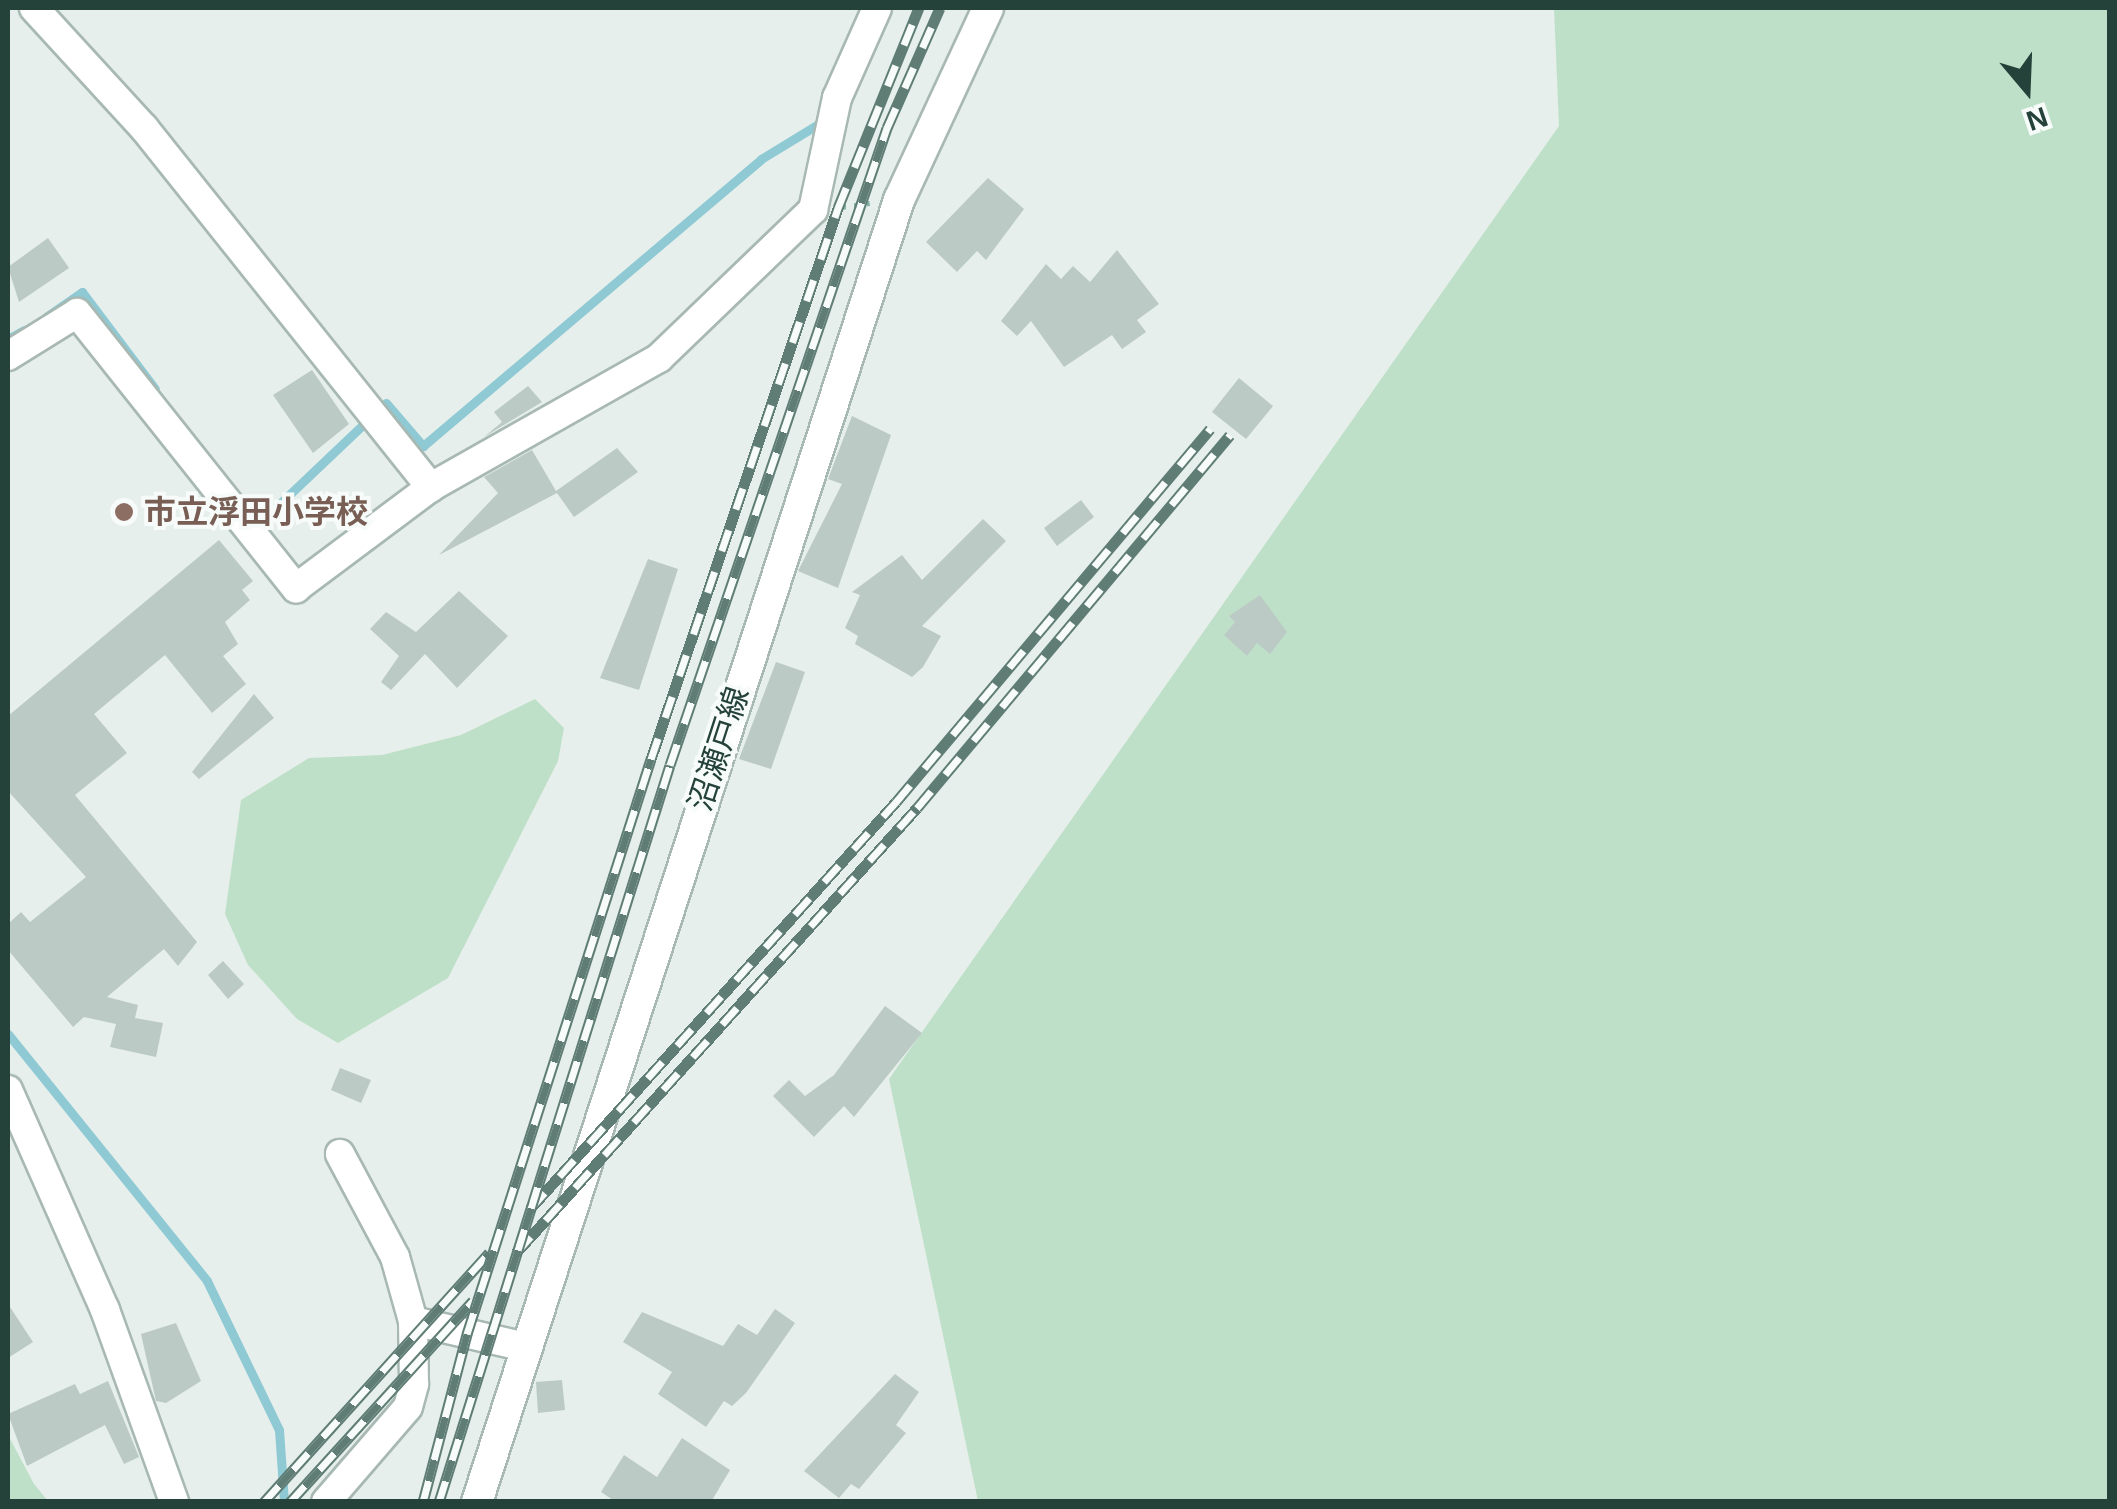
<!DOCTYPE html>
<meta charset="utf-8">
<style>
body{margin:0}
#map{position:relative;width:2117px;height:1509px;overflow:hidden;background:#e6efeb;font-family:Arial,"Noto Sans JP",sans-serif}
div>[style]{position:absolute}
.green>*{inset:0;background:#bfe0c8}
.stream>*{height:9px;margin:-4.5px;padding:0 4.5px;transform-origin:4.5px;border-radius:4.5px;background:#8ec9d4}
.building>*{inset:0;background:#bbcac4}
.path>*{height:5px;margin-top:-2.5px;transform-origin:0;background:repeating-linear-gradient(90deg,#86b3a5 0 5px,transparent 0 13px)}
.roads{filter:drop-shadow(2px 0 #a8b8b2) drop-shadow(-2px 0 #a8b8b2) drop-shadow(0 2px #a8b8b2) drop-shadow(0 -2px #a8b8b2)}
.minor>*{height:28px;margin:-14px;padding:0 14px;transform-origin:14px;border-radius:14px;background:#fff}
.secondary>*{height:30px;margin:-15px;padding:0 15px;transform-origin:15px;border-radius:15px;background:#fff}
.rail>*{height:11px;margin-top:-5.5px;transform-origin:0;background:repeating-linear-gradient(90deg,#f7fbf9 0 22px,#5f7d75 0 44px);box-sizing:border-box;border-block:2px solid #5f7d75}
.dots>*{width:28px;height:28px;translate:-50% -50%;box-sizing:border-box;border:5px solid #f7fbf9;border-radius:50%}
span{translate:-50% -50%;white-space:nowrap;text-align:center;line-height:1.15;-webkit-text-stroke:8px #f7fbf9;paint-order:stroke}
.education-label{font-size:32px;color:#785e54;font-weight:700}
.left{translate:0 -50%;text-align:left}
.street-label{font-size:32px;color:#24423a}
.frame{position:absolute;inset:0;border:10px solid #24423a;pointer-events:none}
.north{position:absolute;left:1977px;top:40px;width:100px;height:100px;-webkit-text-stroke:8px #f7fbf9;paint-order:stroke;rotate:161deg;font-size:28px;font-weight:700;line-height:40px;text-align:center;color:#24423a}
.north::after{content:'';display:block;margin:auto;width:35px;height:45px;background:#24423a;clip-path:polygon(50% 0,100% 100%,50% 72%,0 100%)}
</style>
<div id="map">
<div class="green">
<i style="clip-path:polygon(1554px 8px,2109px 8px,2109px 1501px,978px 1501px,889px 1079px,1559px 126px)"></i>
<i style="clip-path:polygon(535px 699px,564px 728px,558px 761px,448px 978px,338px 1043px,297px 1019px,248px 965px,225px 914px,241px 800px,309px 758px,382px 755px,461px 735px)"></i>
<i style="clip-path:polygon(8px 1435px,34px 1484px,48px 1501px,8px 1501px)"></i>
</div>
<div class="stream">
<i style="left:46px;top:317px;width:44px;rotate:-34.8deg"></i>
<i style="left:82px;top:292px;width:121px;rotate:53deg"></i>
<i style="left:8px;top:339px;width:18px;rotate:-29deg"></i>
<i style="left:386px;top:403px;width:57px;rotate:49.3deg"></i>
<i style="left:423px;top:446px;width:443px;rotate:-40.3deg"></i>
<i style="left:761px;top:159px;width:66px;rotate:-31.3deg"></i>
<i style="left:242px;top:505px;width:31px;rotate:11deg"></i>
<i style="left:272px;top:511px;width:135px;rotate:-43.5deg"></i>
<i style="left:8px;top:1034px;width:317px;rotate:51.1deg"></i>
<i style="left:207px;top:1281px;width:165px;rotate:64.2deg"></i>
<i style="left:279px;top:1430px;width:72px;rotate:86deg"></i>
</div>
<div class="building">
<i style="clip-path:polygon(988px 178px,1024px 209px,986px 260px,977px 251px,957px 272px,926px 242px)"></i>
<i style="clip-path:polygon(48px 238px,69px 268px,19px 302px,8px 267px)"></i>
<i style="clip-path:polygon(1117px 250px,1159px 304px,1137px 320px,1146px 332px,1122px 349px,1112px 335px,1064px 367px,1031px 321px,1017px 336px,1001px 321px,1046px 264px,1061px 279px,1073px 266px,1090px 282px)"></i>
<i style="clip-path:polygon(312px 370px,349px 424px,313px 453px,273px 395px)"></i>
<i style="clip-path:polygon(1239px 378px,1273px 406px,1246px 439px,1212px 412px)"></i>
<i style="clip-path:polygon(528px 386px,542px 402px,484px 437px,502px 422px,494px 412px)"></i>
<i style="clip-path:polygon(852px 416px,891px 435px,838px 588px,798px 571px,842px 484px,828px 479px)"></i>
<i style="clip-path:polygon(617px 448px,638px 472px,574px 517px,557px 493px,439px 555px,498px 493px,484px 477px,532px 450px,556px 491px)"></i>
<i style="clip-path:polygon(1081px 500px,1094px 517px,1057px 546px,1044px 528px)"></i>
<i style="clip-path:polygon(983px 519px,1006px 541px,922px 626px,941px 636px,923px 667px,912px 677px,855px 644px,858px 636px,845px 628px,860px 595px,852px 592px,902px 555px,922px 580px)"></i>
<i style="clip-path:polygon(219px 540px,253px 581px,242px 590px,250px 600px,225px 622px,238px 644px,223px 656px,246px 684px,212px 713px,165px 655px,94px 714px,127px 753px,75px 795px,197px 942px,178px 966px,164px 949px,107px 997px,138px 1005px,135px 1018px,163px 1023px,156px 1057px,110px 1047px,116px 1024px,84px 1017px,73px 1027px,8px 950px,8px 924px,21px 912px,30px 922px,86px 877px,8px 791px,8px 716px)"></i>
<i style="clip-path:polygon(648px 559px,678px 569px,639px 690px,600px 678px)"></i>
<i style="clip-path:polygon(459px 591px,508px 636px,457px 688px,425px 654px,391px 690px,381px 682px,399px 656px,370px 629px,386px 612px,416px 632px)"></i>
<i style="clip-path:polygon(1260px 595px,1287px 632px,1270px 654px,1257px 643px,1247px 656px,1224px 635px,1235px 622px,1229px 616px)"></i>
<i style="clip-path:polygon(776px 662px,805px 672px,771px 769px,739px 759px)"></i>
<i style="clip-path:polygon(254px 694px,274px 718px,199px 779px,192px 772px)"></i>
<i style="clip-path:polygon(223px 961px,244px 984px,228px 999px,208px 975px)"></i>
<i style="clip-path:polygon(885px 1006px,922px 1033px,854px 1117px,844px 1106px,814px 1137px,773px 1096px,789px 1080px,805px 1096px,834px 1075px)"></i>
<i style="clip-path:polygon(340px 1068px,371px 1080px,361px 1103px,331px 1090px)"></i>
<i style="clip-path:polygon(8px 1304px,33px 1342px,8px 1358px)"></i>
<i style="clip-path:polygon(775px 1309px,795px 1323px,746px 1393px,732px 1406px,724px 1401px,706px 1427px,658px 1394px,672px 1372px,623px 1342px,642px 1312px,723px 1346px,738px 1324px,757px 1335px)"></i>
<i style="clip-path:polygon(176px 1323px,201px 1381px,166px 1403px,156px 1401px,141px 1334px)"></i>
<i style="clip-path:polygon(895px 1374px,919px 1392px,896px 1425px,906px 1433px,859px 1489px,851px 1484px,839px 1498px,804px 1471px)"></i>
<i style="clip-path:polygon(562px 1380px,565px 1410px,538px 1413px,536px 1382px)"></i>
<i style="clip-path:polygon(108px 1381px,139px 1457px,124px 1464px,105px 1425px,27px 1466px,8px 1414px,75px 1384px,80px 1394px)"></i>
<i style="clip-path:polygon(682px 1438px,730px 1470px,711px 1502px,616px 1502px,601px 1492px,624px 1455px,657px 1477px)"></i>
</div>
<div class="path">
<i style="left:841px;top:207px;width:29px;rotate:-8deg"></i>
</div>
<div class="roads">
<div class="minor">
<i style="left:34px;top:8px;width:163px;rotate:47.5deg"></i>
<i style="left:144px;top:128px;width:460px;rotate:51.4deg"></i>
<i style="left:8px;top:356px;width:81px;rotate:-31.9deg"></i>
<i style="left:77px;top:313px;width:352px;rotate:51.5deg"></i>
<i style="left:296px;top:588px;width:169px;rotate:-36.8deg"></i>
<i style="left:431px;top:487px;width:262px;rotate:-29.5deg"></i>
<i style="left:659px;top:358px;width:214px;rotate:-43.9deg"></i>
<i style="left:813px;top:210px;width:115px;rotate:-77.9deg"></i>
<i style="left:837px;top:98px;width:98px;rotate:-66deg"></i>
<i style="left:8px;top:1090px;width:240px;rotate:66.2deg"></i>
<i style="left:105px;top:1310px;width:204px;rotate:70.2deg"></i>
<i style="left:413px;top:1321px;width:116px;rotate:13deg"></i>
<i style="left:326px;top:1502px;width:125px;rotate:-49.2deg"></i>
<i style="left:408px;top:1407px;width:24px;rotate:-75deg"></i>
<i style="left:414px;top:1384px;width:63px;rotate:-90.9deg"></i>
<i style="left:413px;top:1321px;width:66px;rotate:-105.7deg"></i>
<i style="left:395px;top:1257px;width:117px;rotate:-118.1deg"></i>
</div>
<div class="secondary">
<i style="left:477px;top:1502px;width:1369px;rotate:-72.04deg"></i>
<i style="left:899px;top:200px;width:212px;rotate:-65.1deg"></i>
</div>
</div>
<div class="rail">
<i style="left:530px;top:1209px;width:547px;rotate:-48.04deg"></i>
<i style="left:896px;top:802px;width:488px;rotate:-49.9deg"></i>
<i style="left:516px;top:1253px;width:599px;rotate:-47.98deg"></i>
<i style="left:917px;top:808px;width:487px;rotate:-50deg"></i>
<i style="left:264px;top:1502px;width:336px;rotate:-47.9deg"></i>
<i style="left:290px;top:1502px;width:272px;rotate:-47.7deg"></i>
<i style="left:423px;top:1502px;width:174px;rotate:-75.3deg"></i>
<i style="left:467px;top:1334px;width:604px;rotate:-72.26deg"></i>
<i style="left:651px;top:759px;width:582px;rotate:-71.25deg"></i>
<i style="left:838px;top:208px;width:216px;rotate:-68deg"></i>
<i style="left:439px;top:1502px;width:772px;rotate:-72.6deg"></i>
<i style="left:670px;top:765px;width:673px;rotate:-71.19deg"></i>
<i style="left:887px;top:128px;width:131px;rotate:-66.2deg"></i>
</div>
<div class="dots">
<i style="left:124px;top:512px;background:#8d6e63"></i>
</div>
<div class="education-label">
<span class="left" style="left:144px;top:512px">市立浮田小学校</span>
</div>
<div class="street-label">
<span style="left:719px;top:749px;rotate:-72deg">沼瀬戸線</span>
</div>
<div class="frame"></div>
<div class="north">N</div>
</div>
